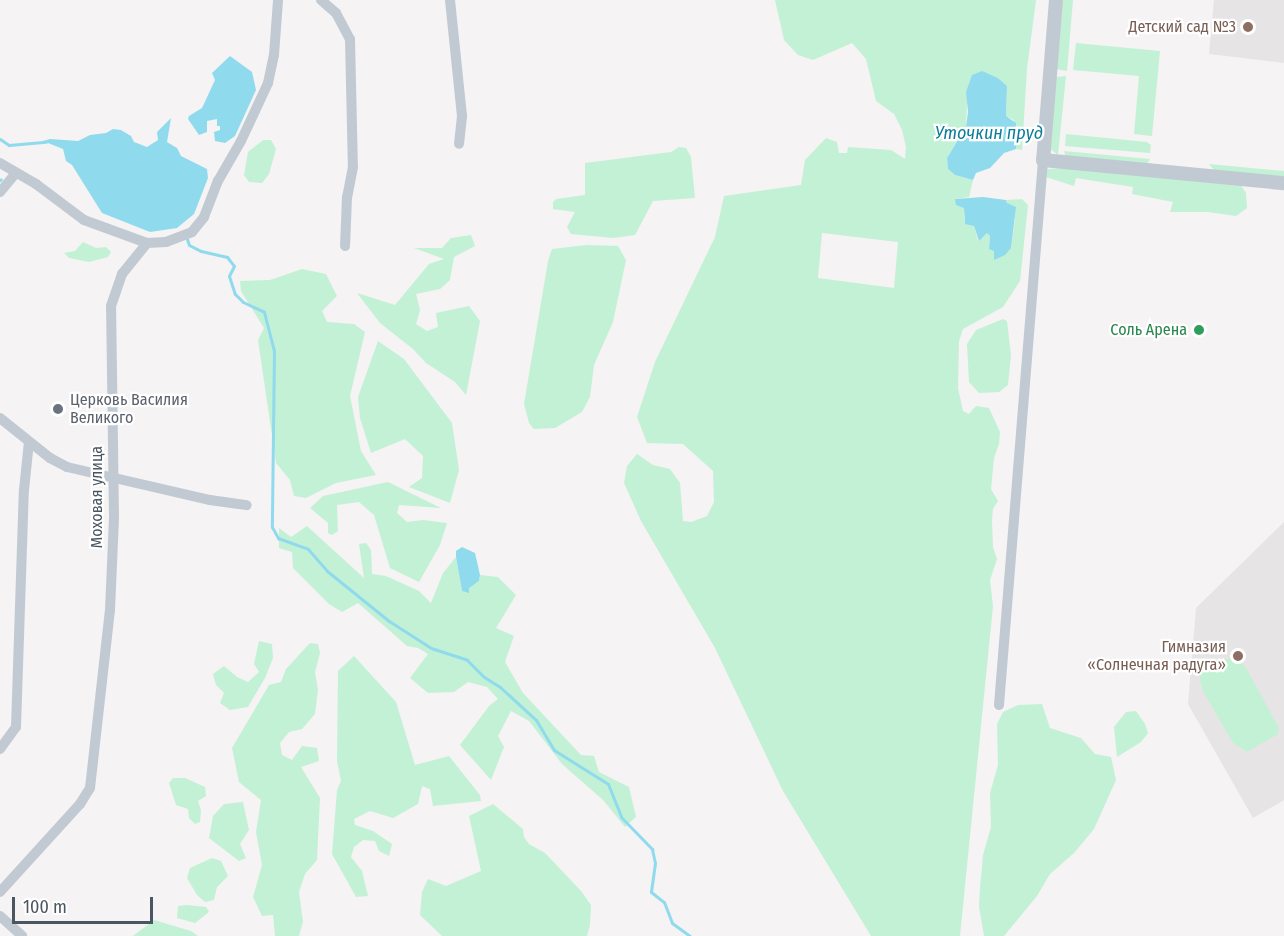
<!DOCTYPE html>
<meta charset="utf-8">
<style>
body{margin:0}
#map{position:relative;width:1284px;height:936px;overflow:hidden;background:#f5f3f3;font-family:"Fira Sans Condensed",sans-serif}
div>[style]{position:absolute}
.education>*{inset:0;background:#e6e4e5}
.green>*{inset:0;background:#c3f1d5}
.water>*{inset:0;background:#90daee}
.stream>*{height:3px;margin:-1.5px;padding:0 1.5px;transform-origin:1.5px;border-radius:1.5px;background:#90daee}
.minor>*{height:10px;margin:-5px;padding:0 5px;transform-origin:5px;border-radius:5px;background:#c1cad2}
.tertiary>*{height:14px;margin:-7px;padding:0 7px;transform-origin:7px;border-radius:7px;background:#c1cad2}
.dots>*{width:16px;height:16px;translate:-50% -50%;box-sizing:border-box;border:3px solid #fff;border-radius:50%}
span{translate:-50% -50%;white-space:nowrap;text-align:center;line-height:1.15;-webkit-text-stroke:4.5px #fff;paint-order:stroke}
.education-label{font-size:16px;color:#785e54}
.right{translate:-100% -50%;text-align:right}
.leisure-label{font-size:16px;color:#27864d}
.worship-label{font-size:16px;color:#5b616d}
.left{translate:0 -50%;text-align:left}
.street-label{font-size:16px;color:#4a5661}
.water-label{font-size:18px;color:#0c7c9b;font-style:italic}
.scale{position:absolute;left:12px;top:897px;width:141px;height:27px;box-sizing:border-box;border:3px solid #4a5661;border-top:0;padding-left:8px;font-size:18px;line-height:21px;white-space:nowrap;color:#4a5661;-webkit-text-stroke:4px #fff;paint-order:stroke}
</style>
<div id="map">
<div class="education">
<i style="clip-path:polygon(1214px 0,1284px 0,1284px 63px,1209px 54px)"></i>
<i style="clip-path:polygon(1284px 522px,1284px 800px,1253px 818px,1188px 704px,1196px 608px)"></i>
</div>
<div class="green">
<i style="clip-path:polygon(evenodd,775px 0,1036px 0,1027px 69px,1022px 150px,1016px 149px,1014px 120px,1006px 116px,1007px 86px,998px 78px,990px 75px,967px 102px,966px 127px,947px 158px,948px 169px,955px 175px,973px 180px,969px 197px,955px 199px,964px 208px,964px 220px,974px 226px,978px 241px,987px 233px,990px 236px,989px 249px,1011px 248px,1015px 219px,1006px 200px,1022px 199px,1028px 205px,1020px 281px,1003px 307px,963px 329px,959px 341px,958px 388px,963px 411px,969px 414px,976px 406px,989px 408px,1000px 432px,999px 444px,994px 458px,991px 489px,998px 501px,993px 509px,992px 520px,993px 547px,997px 559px,990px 580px,993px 606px,960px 936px,871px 936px,783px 791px,715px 648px,641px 521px,624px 483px,627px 466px,637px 454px,653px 465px,670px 469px,680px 483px,683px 521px,691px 522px,707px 516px,714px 502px,713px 471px,683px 444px,647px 443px,637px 417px,655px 362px,715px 237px,724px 196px,801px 185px,805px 160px,826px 138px,837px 142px,839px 153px,847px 153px,848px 147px,891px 150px,905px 159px,906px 147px,902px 130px,894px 114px,876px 101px,866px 59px,852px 43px,813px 60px,798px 55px,784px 40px,775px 0,822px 233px,898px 242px,894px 288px,818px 278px,822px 233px)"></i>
<i style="clip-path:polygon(1059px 0,1073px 0,1067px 71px,1056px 69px)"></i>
<i style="clip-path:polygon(1076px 43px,1160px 51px,1152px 136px,1134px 134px,1139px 76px,1073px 70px)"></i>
<i style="clip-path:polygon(1066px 76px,1058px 155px,1049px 148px,1055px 77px)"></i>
<i style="clip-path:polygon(1066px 134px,1147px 142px,1151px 145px,1150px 153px,1065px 146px)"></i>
<i style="clip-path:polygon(263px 140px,271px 140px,276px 149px,269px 174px,262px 183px,249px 182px,244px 175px,248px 152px)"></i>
<i style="clip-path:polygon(679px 147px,686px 148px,691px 157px,695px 198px,653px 201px,635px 235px,613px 238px,571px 234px,567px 227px,575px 212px,553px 209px,553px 202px,556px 199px,585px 195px,585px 163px,671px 152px)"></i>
<i style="clip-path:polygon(1064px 151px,1150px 159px,1147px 164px,1066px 158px)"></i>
<i style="clip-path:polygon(1209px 164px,1284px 171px,1284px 177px,1215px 171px)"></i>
<i style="clip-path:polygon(1063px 168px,1240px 184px,1246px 193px,1247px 208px,1236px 216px,1208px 212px,1170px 212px,1173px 202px,1132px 194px,1133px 187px,1076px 178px,1074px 186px,1046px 177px,1047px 169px)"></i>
<i style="clip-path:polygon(471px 235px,475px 246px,454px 257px,450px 280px,440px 289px,416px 294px,420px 310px,416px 324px,427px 331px,438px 327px,436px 313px,469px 306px,480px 321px,466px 395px,455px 382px,426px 363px,413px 349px,380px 323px,357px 293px,395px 305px,429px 264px,444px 259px,414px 248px,442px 248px,451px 238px)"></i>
<i style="clip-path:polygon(83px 242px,96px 248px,106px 247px,111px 252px,108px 257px,89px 262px,69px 258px,64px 253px,75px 251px)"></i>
<i style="clip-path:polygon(587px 245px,618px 246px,626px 260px,613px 322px,594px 365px,590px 397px,582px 412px,555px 428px,534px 429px,529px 423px,524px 404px,548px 261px,552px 249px)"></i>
<i style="clip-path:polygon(302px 269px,326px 274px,337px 296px,322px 311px,327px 322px,354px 324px,365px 332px,350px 396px,361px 451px,376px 475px,336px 483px,306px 498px,294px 496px,290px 480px,276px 463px,258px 340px,264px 328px,241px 291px,240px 281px,270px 280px)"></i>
<i style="clip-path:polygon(1003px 319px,1007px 321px,1011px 355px,1008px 385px,999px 392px,979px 393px,969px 382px,967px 344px,976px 330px)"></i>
<i style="clip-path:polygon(378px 341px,404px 359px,452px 423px,459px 470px,450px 503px,409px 487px,422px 478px,423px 456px,405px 439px,371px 453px,360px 418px,358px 397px)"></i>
<i style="clip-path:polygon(388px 482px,441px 508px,399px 505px,397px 513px,407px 522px,423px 520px,447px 523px,440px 545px,419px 582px,390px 568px,374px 515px,359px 502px,337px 505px,338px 531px,332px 535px,328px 533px,328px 523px,310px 508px,323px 496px)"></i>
<i style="clip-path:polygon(307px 526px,364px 578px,359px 544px,366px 543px,371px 550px,372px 574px,386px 576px,419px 591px,431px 603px,443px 573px,456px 557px,462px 591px,479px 581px,480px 575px,498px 577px,516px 595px,496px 628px,514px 636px,505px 662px,523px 693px,581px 755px,594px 756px,599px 772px,629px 787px,636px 817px,625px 827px,603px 800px,562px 764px,529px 721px,511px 711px,498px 736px,504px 747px,491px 780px,460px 745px,489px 706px,498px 699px,487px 687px,468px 682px,454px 692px,428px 693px,410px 678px,428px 654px,418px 648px,407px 646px,358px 603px,342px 612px,329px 604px,293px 568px,292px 552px,279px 548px,279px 528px,291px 537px)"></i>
<i style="clip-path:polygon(259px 641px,272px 644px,273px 658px,265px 678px,248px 707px,230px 710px,220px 703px,224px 693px,216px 685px,213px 674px,224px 666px,237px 677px,248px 682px,259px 672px,254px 664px)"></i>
<i style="clip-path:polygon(310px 643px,318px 644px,320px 653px,315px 672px,318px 690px,315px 714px,302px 729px,289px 732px,280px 743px,282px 755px,292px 760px,302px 746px,317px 748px,319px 761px,301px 767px,320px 798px,317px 860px,305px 874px,299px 892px,303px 922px,299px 936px,275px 936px,273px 915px,262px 916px,253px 897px,262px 865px,256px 832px,261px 800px,239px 782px,232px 748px,269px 685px,281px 682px,286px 669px)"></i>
<i style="clip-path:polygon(354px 656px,396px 702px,415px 765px,449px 756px,480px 795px,481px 801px,433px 806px,430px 789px,422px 786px,418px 804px,393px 818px,370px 811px,354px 819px,355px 825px,373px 831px,392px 844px,389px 856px,379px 851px,375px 841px,363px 840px,354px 847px,351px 857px,362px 871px,368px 896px,356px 897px,332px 854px,337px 790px,341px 781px,337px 761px,338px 671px)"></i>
<i style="clip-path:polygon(1233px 656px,1245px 666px,1279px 728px,1278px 734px,1247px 752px,1233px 743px,1203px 691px,1200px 680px,1200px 674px)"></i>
<i style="clip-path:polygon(1042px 704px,1050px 728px,1081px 738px,1095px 754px,1111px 757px,1116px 780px,1094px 829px,1074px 853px,1050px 874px,1037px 896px,1004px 936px,984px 936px,979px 907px,980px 888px,983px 855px,991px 827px,990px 793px,998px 765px,997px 724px,1003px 712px,1018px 705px)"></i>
<i style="clip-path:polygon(1136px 711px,1145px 724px,1148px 733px,1141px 742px,1117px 757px,1114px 727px,1126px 712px)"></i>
<i style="clip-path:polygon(173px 778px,185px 778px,205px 787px,206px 796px,198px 801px,201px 810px,200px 822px,195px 824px,189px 818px,188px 809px,176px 805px,169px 783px)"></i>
<i style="clip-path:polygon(243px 802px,249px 830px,240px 844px,246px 858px,239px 861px,209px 838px,213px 816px,224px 804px)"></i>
<i style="clip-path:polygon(493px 804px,523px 829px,524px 837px,529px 844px,545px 853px,581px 891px,591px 905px,590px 925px,587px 936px,442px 936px,420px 915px,422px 892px,428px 879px,446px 886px,481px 871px,469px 816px)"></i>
<i style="clip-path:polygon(212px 858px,221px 861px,228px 876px,217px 887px,214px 900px,205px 902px,197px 895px,187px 878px,190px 868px)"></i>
<i style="clip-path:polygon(187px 905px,206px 907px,209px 912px,195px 923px,177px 918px,178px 906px)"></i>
<i style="clip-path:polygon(154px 920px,191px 931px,198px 936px,133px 936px)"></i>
</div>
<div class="water">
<i style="clip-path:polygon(230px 56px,252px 72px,256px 90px,235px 136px,225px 143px,215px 141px,214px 132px,220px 130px,220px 126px,217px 126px,217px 119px,207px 121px,207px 132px,199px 135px,188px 119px,189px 116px,202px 108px,215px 80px,212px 73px)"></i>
<i style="clip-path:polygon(982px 71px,998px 78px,1007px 86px,1006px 116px,1016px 123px,1016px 149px,1004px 153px,990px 168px,976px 173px,973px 180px,955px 175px,948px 169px,947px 158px,966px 127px,968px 112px,966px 92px,972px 75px)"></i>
<i style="clip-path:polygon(171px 118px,167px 142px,177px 148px,181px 156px,207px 169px,208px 178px,194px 214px,177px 228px,150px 232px,102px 213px,72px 165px,66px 161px,63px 149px,43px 141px,50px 139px,78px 141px,90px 135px,106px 133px,113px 129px,121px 130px,131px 136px,134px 142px,147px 147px,158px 140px,157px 132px)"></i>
<i style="clip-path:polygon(983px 197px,1006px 200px,1007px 203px,1016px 207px,1011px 248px,1005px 255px,994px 260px,994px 251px,989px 249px,990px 236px,987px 233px,979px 241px,974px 226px,965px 224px,964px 208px,956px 205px,955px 199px)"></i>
<i style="clip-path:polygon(462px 547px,475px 553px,480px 575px,479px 581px,469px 588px,469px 593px,462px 591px,456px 557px,456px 551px)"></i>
</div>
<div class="stream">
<i style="left:0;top:139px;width:11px;rotate:34deg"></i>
<i style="left:9px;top:145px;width:37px;rotate:-5deg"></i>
<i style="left:0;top:180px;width:1px;rotate:-45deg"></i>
<i style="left:187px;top:239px;width:6px;rotate:72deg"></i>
<i style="left:189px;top:245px;width:13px;rotate:27deg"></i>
<i style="left:201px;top:251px;width:27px;rotate:13deg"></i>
<i style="left:227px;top:257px;width:11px;rotate:52deg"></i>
<i style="left:234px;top:266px;width:11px;rotate:117deg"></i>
<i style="left:229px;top:276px;width:19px;rotate:72deg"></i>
<i style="left:235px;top:294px;width:11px;rotate:45deg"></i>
<i style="left:243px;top:302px;width:23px;rotate:25deg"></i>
<i style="left:264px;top:312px;width:40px;rotate:75.6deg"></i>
<i style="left:274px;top:351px;width:176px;rotate:90.7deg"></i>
<i style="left:272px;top:527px;width:13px;rotate:61deg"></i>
<i style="left:278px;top:538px;width:32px;rotate:20deg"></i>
<i style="left:308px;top:549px;width:29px;rotate:49deg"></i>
<i style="left:327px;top:571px;width:80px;rotate:38.9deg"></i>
<i style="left:389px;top:621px;width:50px;rotate:32.7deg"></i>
<i style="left:431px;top:648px;width:38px;rotate:18deg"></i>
<i style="left:467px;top:660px;width:24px;rotate:45deg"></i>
<i style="left:484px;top:677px;width:19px;rotate:32deg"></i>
<i style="left:500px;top:687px;width:49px;rotate:42.5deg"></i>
<i style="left:536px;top:720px;width:35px;rotate:59deg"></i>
<i style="left:554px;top:750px;width:64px;rotate:32.2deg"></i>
<i style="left:608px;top:784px;width:35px;rotate:68deg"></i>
<i style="left:621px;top:817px;width:45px;rotate:45.9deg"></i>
<i style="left:652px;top:849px;width:14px;rotate:78deg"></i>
<i style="left:655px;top:863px;width:29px;rotate:98deg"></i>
<i style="left:651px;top:892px;width:16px;rotate:38deg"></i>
<i style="left:664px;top:902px;width:22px;rotate:69deg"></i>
<i style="left:672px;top:923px;width:22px;rotate:36deg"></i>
</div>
<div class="minor">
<i style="left:321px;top:0;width:20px;rotate:41deg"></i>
<i style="left:336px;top:13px;width:30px;rotate:62deg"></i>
<i style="left:350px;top:39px;width:128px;rotate:88.7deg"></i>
<i style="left:353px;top:167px;width:31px;rotate:101deg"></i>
<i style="left:347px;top:197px;width:49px;rotate:92.3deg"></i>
<i style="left:450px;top:0;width:117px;rotate:84.1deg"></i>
<i style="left:462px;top:116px;width:28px;rotate:96deg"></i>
<i style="left:0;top:163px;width:42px;rotate:30.3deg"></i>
<i style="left:36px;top:184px;width:60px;rotate:36.9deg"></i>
<i style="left:84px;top:220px;width:67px;rotate:20.1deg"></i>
<i style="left:147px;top:243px;width:19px;rotate:-3deg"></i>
<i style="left:166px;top:242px;width:28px;rotate:-21deg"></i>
<i style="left:192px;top:232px;width:19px;rotate:-51deg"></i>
<i style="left:204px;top:217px;width:39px;rotate:-69deg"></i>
<i style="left:218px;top:181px;width:46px;rotate:-60.1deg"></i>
<i style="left:241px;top:141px;width:64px;rotate:-65deg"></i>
<i style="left:268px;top:83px;width:29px;rotate:-78deg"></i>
<i style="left:274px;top:55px;width:55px;rotate:-85.8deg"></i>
<i style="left:0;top:192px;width:25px;rotate:-50deg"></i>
<i style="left:0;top:418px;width:64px;rotate:38.7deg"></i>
<i style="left:50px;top:458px;width:19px;rotate:28deg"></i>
<i style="left:67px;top:467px;width:147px;rotate:13deg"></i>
<i style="left:210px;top:500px;width:37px;rotate:8deg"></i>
<i style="left:999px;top:705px;width:547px;rotate:-85.38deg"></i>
<i style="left:0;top:749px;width:27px;rotate:-54deg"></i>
<i style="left:16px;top:727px;width:237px;rotate:-88.1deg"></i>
<i style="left:24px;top:490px;width:48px;rotate:-84.1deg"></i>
<i style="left:0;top:892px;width:119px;rotate:-47.7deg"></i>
<i style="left:80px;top:804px;width:19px;rotate:-58deg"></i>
<i style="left:90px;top:788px;width:179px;rotate:-83.6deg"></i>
<i style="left:110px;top:610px;width:93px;rotate:-87.5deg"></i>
<i style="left:114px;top:517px;width:211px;rotate:-90.8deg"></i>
<i style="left:111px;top:306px;width:34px;rotate:-71deg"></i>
<i style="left:122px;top:274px;width:40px;rotate:-51deg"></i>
<i style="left:0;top:916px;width:30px;rotate:42deg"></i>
</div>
<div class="tertiary">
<i style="left:1056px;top:0;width:161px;rotate:94.6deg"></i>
<i style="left:1043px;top:160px;width:242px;rotate:5.5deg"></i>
</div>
<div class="dots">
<i style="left:1248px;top:27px;background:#8d6e63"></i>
<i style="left:1199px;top:330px;background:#2e9e5b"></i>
<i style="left:58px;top:409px;background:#6b7280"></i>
<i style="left:1238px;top:656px;background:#8d6e63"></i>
</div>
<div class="education-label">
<span class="right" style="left:1236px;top:27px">Детский сад №3</span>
<span class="right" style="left:1226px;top:656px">Гимназия<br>«Солнечная радуга»</span>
</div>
<div class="leisure-label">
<span class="right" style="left:1187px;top:330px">Соль Арена</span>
</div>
<div class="worship-label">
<span class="left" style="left:70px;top:409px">Церковь Василия<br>Великого</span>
</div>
<div class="street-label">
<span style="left:97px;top:497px;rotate:-90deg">Моховая улица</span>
</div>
<div class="water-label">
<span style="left:989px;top:133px">Уточкин пруд</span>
</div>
<div class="scale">100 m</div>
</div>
